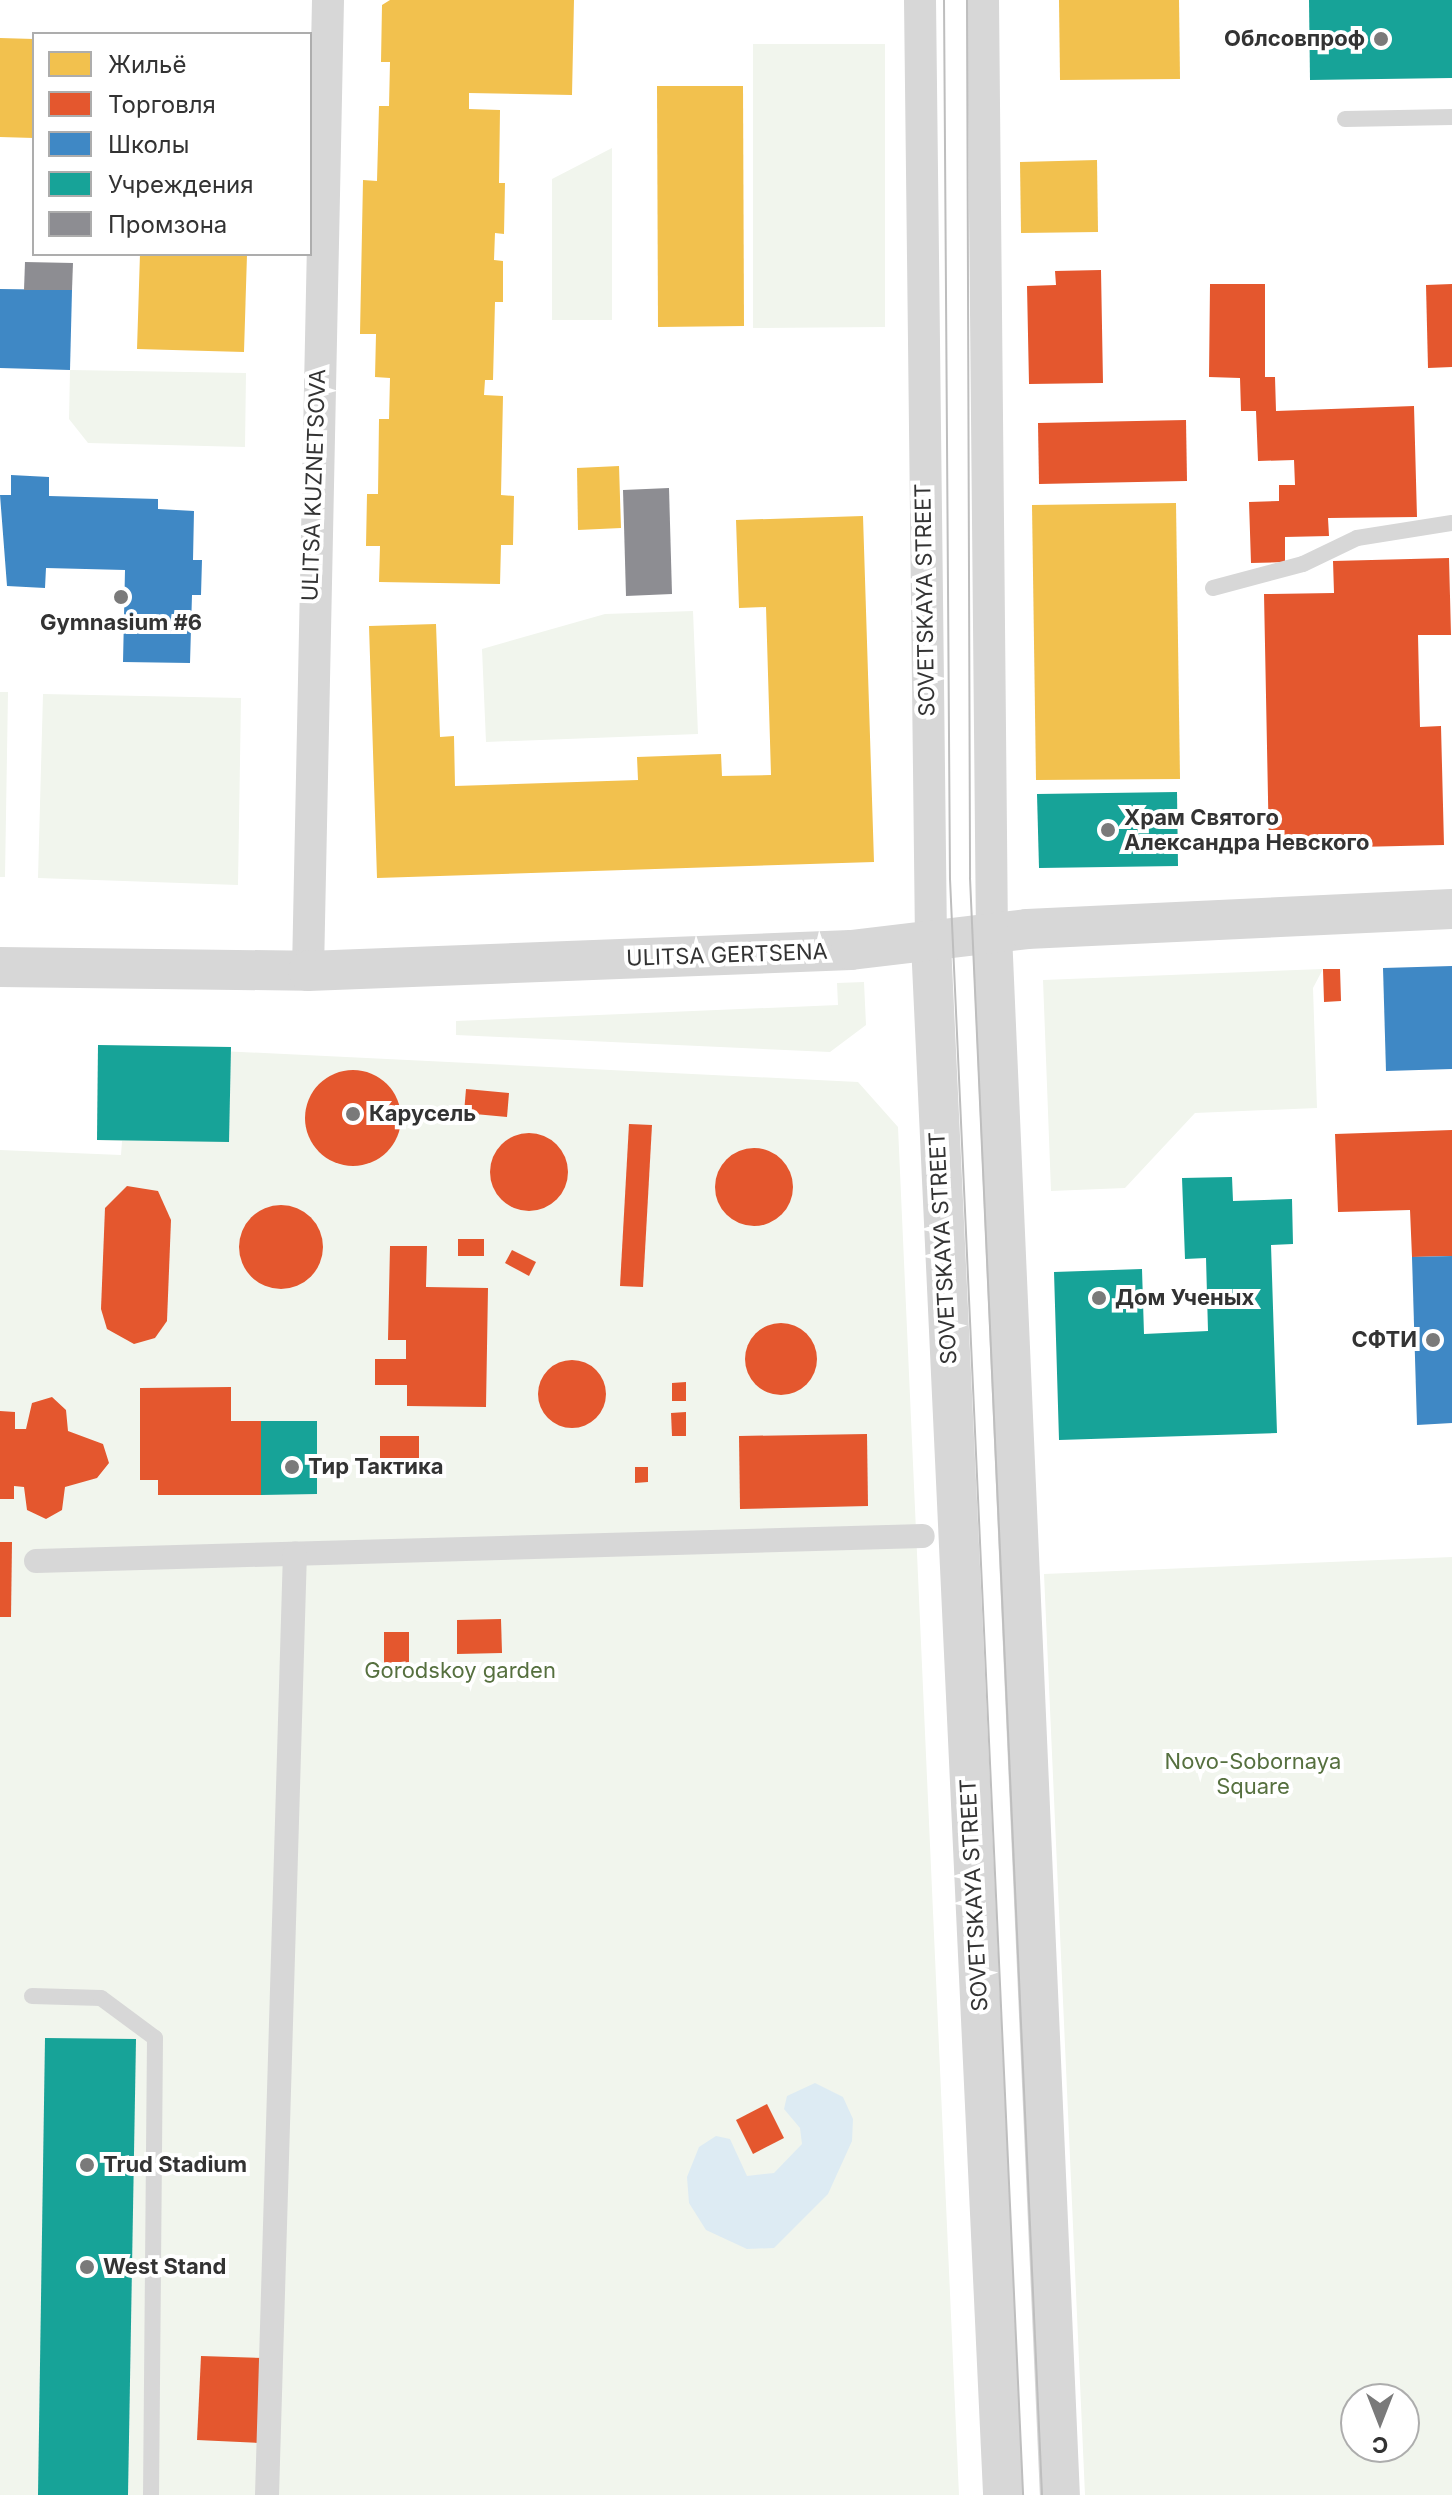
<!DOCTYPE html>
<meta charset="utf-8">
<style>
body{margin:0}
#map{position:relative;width:1452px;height:2495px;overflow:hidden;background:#fff;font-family:Inter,sans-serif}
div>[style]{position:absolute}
.green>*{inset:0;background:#f1f5ed}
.water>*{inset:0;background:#ddebf3}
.homes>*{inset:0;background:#f2c14e}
.shops>*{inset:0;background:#e4572e}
.round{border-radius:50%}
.schools>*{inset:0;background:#3f88c5}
.public>*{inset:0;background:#17a398}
.industry>*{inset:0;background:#8d8d92}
.service>*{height:16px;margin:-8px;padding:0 8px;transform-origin:8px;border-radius:8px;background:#d7d7d7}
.pedestrian>*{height:24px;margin:-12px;padding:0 12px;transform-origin:12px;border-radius:12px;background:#d7d7d7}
.minor>*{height:32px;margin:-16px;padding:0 16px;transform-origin:16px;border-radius:16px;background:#d7d7d7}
.tertiary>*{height:40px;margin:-20px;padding:0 20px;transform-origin:20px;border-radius:20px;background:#d7d7d7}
.tram>*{height:2px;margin:-1px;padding:0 1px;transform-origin:1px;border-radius:1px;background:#bebebe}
.dots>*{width:22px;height:22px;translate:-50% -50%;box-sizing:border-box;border:4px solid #fff;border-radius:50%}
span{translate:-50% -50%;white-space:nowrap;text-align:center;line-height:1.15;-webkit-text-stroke:8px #fff;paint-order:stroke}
.poi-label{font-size:22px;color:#333;font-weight:700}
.right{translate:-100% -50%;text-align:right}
.left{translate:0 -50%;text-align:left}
.street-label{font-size:22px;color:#333}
.park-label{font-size:22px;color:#56703f}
.legend{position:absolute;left:32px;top:32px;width:280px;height:224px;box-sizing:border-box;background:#fff;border:2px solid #adadad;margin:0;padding:10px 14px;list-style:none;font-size:24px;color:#333}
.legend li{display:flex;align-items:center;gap:16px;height:40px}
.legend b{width:40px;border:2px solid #adadad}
.north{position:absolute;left:1340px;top:2383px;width:80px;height:80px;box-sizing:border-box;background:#fff;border:2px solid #adadad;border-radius:50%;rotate:180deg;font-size:22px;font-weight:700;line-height:32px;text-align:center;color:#333}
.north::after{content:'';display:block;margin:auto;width:28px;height:36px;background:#7a7a7a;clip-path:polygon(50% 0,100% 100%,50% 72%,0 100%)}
</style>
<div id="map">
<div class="green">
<i style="clip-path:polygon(753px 44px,885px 44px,885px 327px,753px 328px)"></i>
<i style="clip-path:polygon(612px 148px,612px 320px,552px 320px,552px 179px)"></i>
<i style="clip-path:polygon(70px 370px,246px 373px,245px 447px,88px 443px,69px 419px)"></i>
<i style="clip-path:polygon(693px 611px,698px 734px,486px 742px,482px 649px,605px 614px)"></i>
<i style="clip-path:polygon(0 692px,8px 692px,5px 877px,0 877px)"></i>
<i style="clip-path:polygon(43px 694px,241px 698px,238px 885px,38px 878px)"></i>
<i style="clip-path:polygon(1323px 969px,1313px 988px,1317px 1108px,1195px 1113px,1125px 1188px,1051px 1191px,1043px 980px)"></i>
<i style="clip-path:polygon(864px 982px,866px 1025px,830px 1052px,456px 1035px,456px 1021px,838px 1005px,837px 983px)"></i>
<i style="clip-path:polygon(98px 1045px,858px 1082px,898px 1127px,959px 2495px,0 2495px,0 1150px,121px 1155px,122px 1141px,97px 1140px)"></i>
<i style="clip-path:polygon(evenodd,1452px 1557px,1452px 2495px,1085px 2495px,1044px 1574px,1452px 1557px,1356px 2399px,1404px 2399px,1404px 2447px,1356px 2447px,1356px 2399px)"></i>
</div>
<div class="water">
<i style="clip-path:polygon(815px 2083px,843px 2097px,853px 2119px,852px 2141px,828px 2194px,774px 2248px,747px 2249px,706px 2230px,689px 2203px,687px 2177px,699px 2147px,716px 2136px,730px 2139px,747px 2176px,774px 2173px,802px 2144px,800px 2128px,784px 2109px,787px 2096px)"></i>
</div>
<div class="homes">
<i style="clip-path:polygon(390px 0,574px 0,572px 95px,469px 93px,469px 109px,500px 110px,499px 183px,505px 183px,504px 234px,495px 233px,494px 260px,503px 261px,503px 302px,495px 302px,493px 380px,485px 380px,484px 395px,503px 396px,501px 495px,514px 496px,513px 545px,501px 545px,500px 584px,379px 582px,380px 546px,366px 546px,367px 494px,378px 494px,379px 419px,389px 419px,390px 378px,375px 377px,376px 334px,360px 334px,363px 180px,377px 181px,379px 106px,389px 106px,390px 62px,381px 62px,382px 5px)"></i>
<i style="clip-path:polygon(1059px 0,1179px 0,1180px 79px,1060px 80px)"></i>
<i style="clip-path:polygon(0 38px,34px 39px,34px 138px,0 137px)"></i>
<i style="clip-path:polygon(657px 86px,743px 86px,744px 326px,658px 327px)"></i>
<i style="clip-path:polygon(1097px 160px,1098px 232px,1021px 233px,1020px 162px)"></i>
<i style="clip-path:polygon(140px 254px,247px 254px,244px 352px,137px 349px)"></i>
<i style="clip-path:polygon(619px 466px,621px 528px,578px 530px,577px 468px)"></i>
<i style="clip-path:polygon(1176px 503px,1180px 779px,1036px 780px,1032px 505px)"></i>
<i style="clip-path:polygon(863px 516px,874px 862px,377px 878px,369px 626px,436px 624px,440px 737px,454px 736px,455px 786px,638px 780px,637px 757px,721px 754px,722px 776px,771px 775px,766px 607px,739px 608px,736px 520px)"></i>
</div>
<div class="shops">
<i style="clip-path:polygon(1101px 270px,1103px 383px,1029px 384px,1027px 286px,1056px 285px,1055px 271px)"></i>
<i style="clip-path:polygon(1210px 284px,1265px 284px,1265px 377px,1275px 377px,1276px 411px,1414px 406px,1417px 517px,1328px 518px,1329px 536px,1285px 537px,1285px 562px,1251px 563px,1249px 502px,1279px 501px,1279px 485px,1295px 485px,1294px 460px,1258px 461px,1256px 411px,1241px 411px,1240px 378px,1209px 377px)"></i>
<i style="clip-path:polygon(1452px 284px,1452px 367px,1428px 368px,1426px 285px)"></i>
<i style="clip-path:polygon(1186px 420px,1187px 481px,1039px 484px,1038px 423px)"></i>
<i style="clip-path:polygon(1449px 558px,1451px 635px,1418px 635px,1420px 727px,1441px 726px,1444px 845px,1269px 849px,1264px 594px,1334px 593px,1333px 561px)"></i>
<i style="clip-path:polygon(1323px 969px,1340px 969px,1341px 1001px,1324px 1002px)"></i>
<i class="round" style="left:305px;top:1070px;width:96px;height:96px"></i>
<i style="clip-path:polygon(466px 1089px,509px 1093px,507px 1117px,464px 1113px)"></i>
<i style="clip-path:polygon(629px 1124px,652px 1125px,643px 1287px,620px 1286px)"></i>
<i style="clip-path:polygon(1452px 1130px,1452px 1256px,1412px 1257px,1410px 1210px,1338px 1212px,1335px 1134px)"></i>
<i class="round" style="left:490px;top:1133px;width:78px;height:78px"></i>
<i class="round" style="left:715px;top:1148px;width:78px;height:78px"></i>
<i style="clip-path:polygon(127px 1186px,158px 1191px,171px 1220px,167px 1321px,155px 1338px,134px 1344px,107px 1329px,101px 1309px,105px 1208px)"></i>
<i class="round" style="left:239px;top:1205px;width:84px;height:84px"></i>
<i style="clip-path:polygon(458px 1239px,484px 1239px,484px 1256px,458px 1256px)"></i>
<i style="clip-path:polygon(390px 1246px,427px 1246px,426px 1287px,488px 1288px,486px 1407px,407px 1406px,407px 1385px,375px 1385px,375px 1359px,406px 1359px,406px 1340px,388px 1340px)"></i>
<i style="clip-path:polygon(512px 1250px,536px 1262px,529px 1276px,505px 1263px)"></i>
<i class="round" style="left:745px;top:1323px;width:72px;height:72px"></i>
<i class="round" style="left:538px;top:1360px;width:68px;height:68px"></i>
<i style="clip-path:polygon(686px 1382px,686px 1401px,672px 1401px,672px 1383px)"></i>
<i style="clip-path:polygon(231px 1387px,231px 1421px,261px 1421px,261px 1495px,158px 1495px,158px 1480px,140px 1480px,140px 1388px)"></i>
<i style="clip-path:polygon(52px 1397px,66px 1410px,68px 1431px,103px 1444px,109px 1463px,97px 1478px,65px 1487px,62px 1510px,46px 1519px,27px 1510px,24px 1487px,14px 1486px,14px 1499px,0 1499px,0 1411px,15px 1412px,15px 1429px,26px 1429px,32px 1403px)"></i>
<i style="clip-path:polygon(686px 1412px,686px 1436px,672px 1436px,671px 1413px)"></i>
<i style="clip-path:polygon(867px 1434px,868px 1506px,740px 1509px,739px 1436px)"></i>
<i style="clip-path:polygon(380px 1436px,419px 1436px,419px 1463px,380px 1463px)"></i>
<i style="clip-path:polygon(635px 1467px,648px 1467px,648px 1482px,635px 1483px)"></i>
<i style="clip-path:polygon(0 1542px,12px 1542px,11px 1617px,0 1617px)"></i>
<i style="clip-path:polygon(501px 1619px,502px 1653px,457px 1654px,457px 1620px)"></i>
<i style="clip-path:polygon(384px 1632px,409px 1632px,409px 1664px,384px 1664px)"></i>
<i style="clip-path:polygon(767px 2104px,784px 2138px,753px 2154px,736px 2120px)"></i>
<i style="clip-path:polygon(201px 2356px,263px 2358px,260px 2443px,197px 2440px)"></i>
</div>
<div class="schools">
<i style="clip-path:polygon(0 289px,72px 290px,70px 370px,0 368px)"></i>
<i style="clip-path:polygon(11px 475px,49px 477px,49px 496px,158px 499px,158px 509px,194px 511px,193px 560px,202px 560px,201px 595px,192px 595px,190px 663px,123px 662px,125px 570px,46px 568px,45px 588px,7px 586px,0 495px,11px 495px)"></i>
<i style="clip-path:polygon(1452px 966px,1452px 1069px,1386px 1071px,1383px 968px)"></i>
<i style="clip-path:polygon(1452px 1256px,1452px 1423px,1417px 1425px,1412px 1257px)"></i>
</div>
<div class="public">
<i style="clip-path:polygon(1309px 0,1452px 0,1452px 78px,1310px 80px)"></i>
<i style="clip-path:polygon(1177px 792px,1178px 866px,1039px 868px,1037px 794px)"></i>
<i style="clip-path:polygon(98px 1045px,231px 1047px,229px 1142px,97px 1140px)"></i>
<i style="clip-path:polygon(1232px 1177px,1233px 1201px,1292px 1199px,1293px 1244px,1271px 1245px,1277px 1433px,1059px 1440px,1054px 1272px,1142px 1269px,1144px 1334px,1208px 1331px,1206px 1258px,1185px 1259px,1182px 1178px)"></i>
<i style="clip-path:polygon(261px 1421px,317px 1421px,317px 1494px,261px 1495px)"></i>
<i style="clip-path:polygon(45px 2038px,136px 2039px,128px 2495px,38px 2495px)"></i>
</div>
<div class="industry">
<i style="clip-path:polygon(25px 262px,73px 263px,72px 290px,24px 290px)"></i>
<i style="clip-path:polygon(669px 488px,672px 594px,626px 596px,623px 490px)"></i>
</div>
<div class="service">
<i style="left:1345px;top:119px;width:107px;rotate:-1.1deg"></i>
<i style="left:1213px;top:588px;width:93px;rotate:-14.9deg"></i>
<i style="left:1303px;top:564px;width:60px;rotate:-25.7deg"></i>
<i style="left:1357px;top:538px;width:96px;rotate:-9deg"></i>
<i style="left:32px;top:1996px;width:69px;rotate:1.7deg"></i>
<i style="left:101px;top:1998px;width:67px;rotate:36.5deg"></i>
<i style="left:155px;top:2038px;width:457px;rotate:90.5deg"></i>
</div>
<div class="pedestrian">
<i style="left:36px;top:1561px;width:887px;rotate:-1.61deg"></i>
<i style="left:267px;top:2495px;width:942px;rotate:-88.3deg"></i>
</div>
<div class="minor">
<i style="left:920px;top:0;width:943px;rotate:89.33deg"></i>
<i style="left:983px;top:0;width:934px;rotate:89.45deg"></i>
<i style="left:308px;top:971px;width:971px;rotate:-88.82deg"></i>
</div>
<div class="tertiary">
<i style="left:992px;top:934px;width:1562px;rotate:87.51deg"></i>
<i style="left:931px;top:943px;width:1554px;rotate:87.34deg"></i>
<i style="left:0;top:967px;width:308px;rotate:0.7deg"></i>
<i style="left:308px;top:971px;width:543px;rotate:-2.21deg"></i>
<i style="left:851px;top:950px;width:177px;rotate:-6.8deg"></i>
<i style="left:1027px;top:929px;width:425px;rotate:-2.7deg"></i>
</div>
<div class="tram">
<i style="left:944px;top:0;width:879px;rotate:89.61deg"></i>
<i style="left:950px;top:879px;width:1618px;rotate:87.41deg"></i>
<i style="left:967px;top:0;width:878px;rotate:89.8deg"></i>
<i style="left:970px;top:878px;width:1619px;rotate:87.45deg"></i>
</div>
<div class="dots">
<i style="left:1381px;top:39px;background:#7a7a7a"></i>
<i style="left:121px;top:597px;background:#7a7a7a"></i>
<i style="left:1108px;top:830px;background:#7a7a7a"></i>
<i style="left:353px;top:1114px;background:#7a7a7a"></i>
<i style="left:1099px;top:1298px;background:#7a7a7a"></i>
<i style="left:1433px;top:1340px;background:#7a7a7a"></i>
<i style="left:292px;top:1467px;background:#7a7a7a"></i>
<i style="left:87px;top:2165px;background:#7a7a7a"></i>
<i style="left:87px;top:2267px;background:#7a7a7a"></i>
</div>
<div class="poi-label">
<span class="right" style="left:1365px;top:39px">Облсовпроф</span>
<span style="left:121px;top:623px">Gymnasium #6</span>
<span class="left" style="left:1124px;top:830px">Храм Святого<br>Александра Невского</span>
<span class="left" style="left:369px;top:1114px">Карусель</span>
<span class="left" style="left:1115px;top:1298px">Дом Ученых</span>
<span class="right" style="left:1417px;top:1340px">СФТИ</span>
<span class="left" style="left:308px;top:1467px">Тир Тактика</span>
<span class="left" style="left:103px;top:2165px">Trud Stadium</span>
<span class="left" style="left:103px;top:2267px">West Stand</span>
</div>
<div class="street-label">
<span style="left:314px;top:485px;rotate:-88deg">ULITSA KUZNETSOVA</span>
<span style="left:925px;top:600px;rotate:-91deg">SOVETSKAYA STREET</span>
<span style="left:727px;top:955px;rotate:-2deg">ULITSA GERTSENA</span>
<span style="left:943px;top:1248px;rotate:-93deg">SOVETSKAYA STREET</span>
<span style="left:974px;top:1895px;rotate:-93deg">SOVETSKAYA STREET</span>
</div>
<div class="park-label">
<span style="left:460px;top:1671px">Gorodskoy garden</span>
<span style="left:1253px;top:1774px">Novo-Sobornaya<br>Square</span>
</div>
<ul class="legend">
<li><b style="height:22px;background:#f2c14e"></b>Жильё</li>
<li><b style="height:22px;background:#e4572e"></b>Торговля</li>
<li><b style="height:22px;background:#3f88c5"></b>Школы</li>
<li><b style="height:22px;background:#17a398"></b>Учреждения</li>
<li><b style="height:22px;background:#8d8d92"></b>Промзона</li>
</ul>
<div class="north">С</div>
</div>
